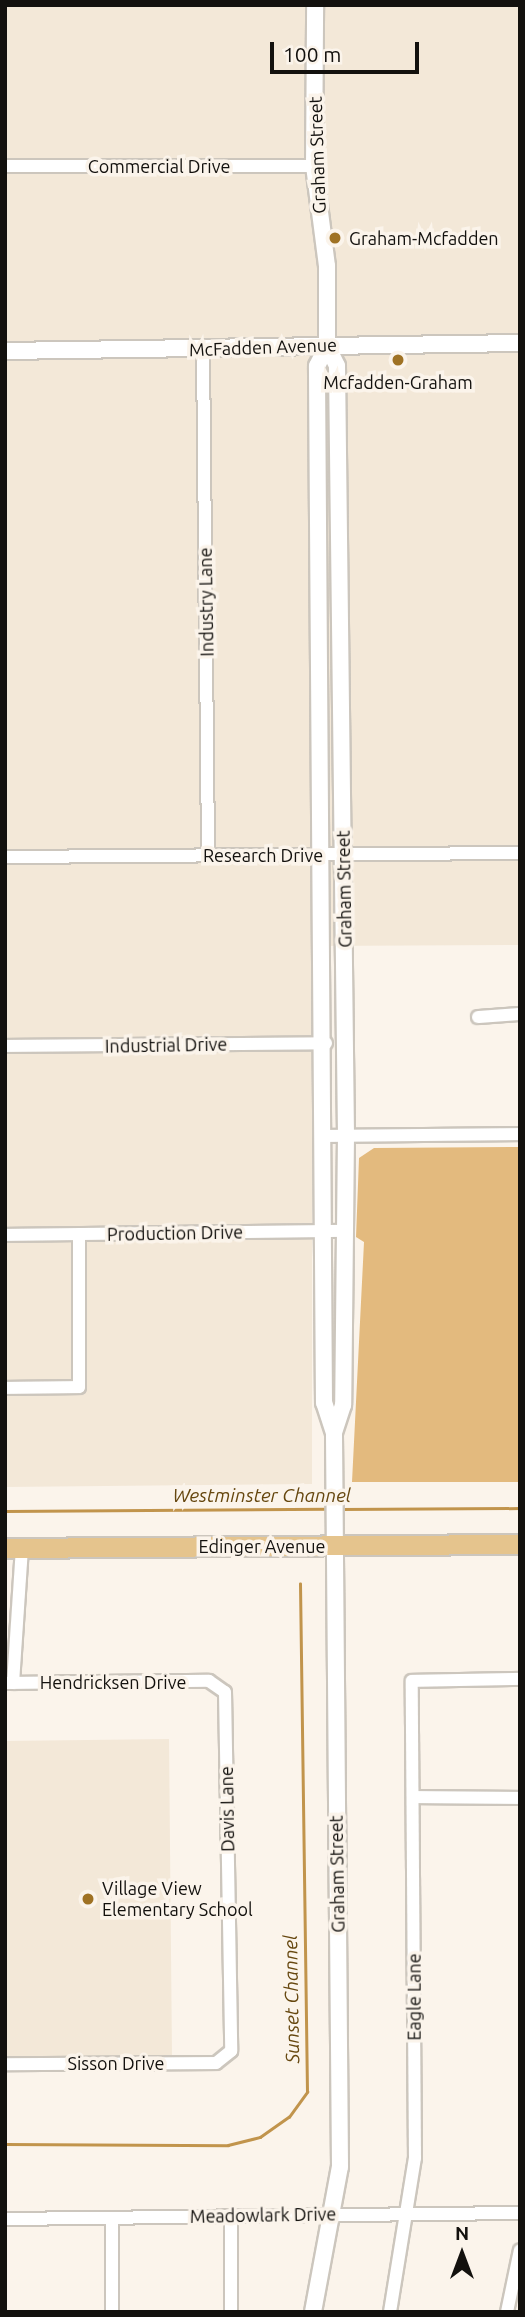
<!DOCTYPE html>
<style>
body{margin:0}
#map{position:relative;width:525px;height:2317px;overflow:hidden;background:#fbf4eb;font-family:Ubuntu,sans-serif}
div>[style]{position:absolute}
.built>*{inset:0;background:#f3e8d8}
.green>*{inset:0;background:#e3ba7e}
.stream>*{height:2.5px;margin:-1.25px;padding:0 1.25px;transform-origin:1.25px;border-radius:1.25px;background:#c1944c}
.roads{filter:drop-shadow(2px 0 #ccc6bd) drop-shadow(-2px 0 #ccc6bd) drop-shadow(0 2px #ccc6bd) drop-shadow(0 -2px #ccc6bd)}
.minor>*{height:12px;margin:-6px;padding:0 6px;transform-origin:6px;border-radius:6px;background:#fff}
.tertiary>*{height:16px;margin:-8px;padding:0 8px;transform-origin:8px;border-radius:8px;background:#fff}
.primary>*{height:19px;margin:-9.5px;padding:0 9.5px;transform-origin:9.5px;border-radius:9.5px;background:#e5c48d}
.dots>*{width:19px;height:19px;translate:-50% -50%;box-sizing:border-box;border:4px solid #fbf4eb;border-radius:50%}
span{translate:-50% -50%;white-space:nowrap;text-align:center;line-height:1.15;-webkit-text-stroke:7px #fbf4eb;paint-order:stroke}
.street-label{font-size:18px;color:#13110e}
.poi-label{font-size:18px;color:#13110e}
.left{translate:0 -50%;text-align:left}
.water-label{font-size:19px;color:#66470f;font-style:italic}
.frame{position:absolute;inset:0;border:7px solid #13110e;pointer-events:none}
.north{position:absolute;left:427px;top:2219px;width:70px;height:70px;-webkit-text-stroke:5px #fbf4eb;paint-order:stroke;rotate:0deg;font-size:19px;font-weight:700;line-height:28px;text-align:center;color:#13110e}
.north::after{content:'';display:block;margin:auto;width:24px;height:32px;background:#13110e;clip-path:polygon(50% 0,100% 100%,50% 72%,0 100%)}
.scale{position:absolute;left:270px;top:42px;width:149px;height:32px;box-sizing:border-box;border:4px solid #13110e;border-top:0;padding-left:9px;font-size:21px;line-height:24px;white-space:nowrap;color:#13110e;-webkit-text-stroke:5px #fbf4eb;paint-order:stroke}
</style>
<div id="map">
<div class="built">
<i style="clip-path:polygon(5px 5px,520px 5px,520px 945px,312px 946px,312px 1484px,5px 1487px)"></i>
<i style="clip-path:polygon(169px 1739px,172px 2057px,5px 2058px,5px 1741px)"></i>
</div>
<div class="green">
<i style="clip-path:polygon(520px 1147px,520px 1482px,352px 1482px,364px 1242px,356px 1237px,359px 1158px,374px 1148px)"></i>
</div>
<div class="stream">
<i style="left:341px;top:1509px;width:179px;rotate:-0.3deg"></i>
<i style="left:5px;top:1511px;width:322px;rotate:-0.4deg"></i>
<i style="left:5px;top:2144px;width:223px;rotate:0.3deg"></i>
<i style="left:228px;top:2145px;width:33px;rotate:-14deg"></i>
<i style="left:260px;top:2137px;width:35px;rotate:-35deg"></i>
<i style="left:289px;top:2117px;width:31px;rotate:-54deg"></i>
<i style="left:307px;top:2092px;width:508px;rotate:-90.79deg"></i>
</div>
<div class="roads">
<div class="minor">
<i style="left:5px;top:166px;width:309px"></i>
<i style="left:203px;top:349px;width:506px;rotate:89.43deg"></i>
<i style="left:5px;top:857px;width:515px;rotate:-0.45deg"></i>
<i style="left:478px;top:1017px;width:42px;rotate:-4.1deg"></i>
<i style="left:5px;top:1046px;width:321px;rotate:-0.5deg"></i>
<i style="left:327px;top:1136px;width:193px;rotate:-0.6deg"></i>
<i style="left:5px;top:1235px;width:339px;rotate:-0.7deg"></i>
<i style="left:5px;top:1388px;width:74px;rotate:-0.8deg"></i>
<i style="left:79px;top:1387px;width:153px;rotate:-90deg"></i>
<i style="left:5px;top:1683px;width:204px;rotate:-0.6deg"></i>
<i style="left:209px;top:1681px;width:19px;rotate:35deg"></i>
<i style="left:225px;top:1692px;width:359px;rotate:89deg"></i>
<i style="left:231px;top:2051px;width:19px;rotate:141deg"></i>
<i style="left:216px;top:2063px;width:211px;rotate:179.7deg"></i>
<i style="left:13px;top:1683px;width:135px;rotate:-86.2deg"></i>
<i style="left:413px;top:1797px;width:107px;rotate:0.5deg"></i>
<i style="left:112px;top:2218px;width:94px;rotate:90deg"></i>
<i style="left:5px;top:2219px;width:515px;rotate:-0.67deg"></i>
<i style="left:231px;top:2312px;width:95px;rotate:-90deg"></i>
<i style="left:390px;top:2312px;width:156px;rotate:-80.8deg"></i>
<i style="left:415px;top:2158px;width:477px;rotate:-90.4deg"></i>
<i style="left:412px;top:1681px;width:108px;rotate:-1.1deg"></i>
<i style="left:507px;top:2312px;width:63px;rotate:-78.2deg"></i>
</div>
<div class="tertiary">
<i style="left:327px;top:346px;width:22px;rotate:63deg"></i>
<i style="left:337px;top:366px;width:769px;rotate:89.33deg"></i>
<i style="left:346px;top:1135px;width:270px;rotate:90.6deg"></i>
<i style="left:343px;top:1405px;width:29px;rotate:108deg"></i>
<i style="left:5px;top:351px;width:515px;rotate:-0.89deg"></i>
<i style="left:313px;top:2312px;width:147px;rotate:-79.5deg"></i>
<i style="left:340px;top:2167px;width:734px;rotate:-90.47deg"></i>
<i style="left:334px;top:1433px;width:32px;rotate:-108deg"></i>
<i style="left:324px;top:1403px;width:1037px;rotate:-90.39deg"></i>
<i style="left:317px;top:366px;width:22px;rotate:-63deg"></i>
<i style="left:327px;top:346px;width:80px;rotate:-90deg"></i>
<i style="left:327px;top:266px;width:101px;rotate:-97.4deg"></i>
<i style="left:314px;top:166px;width:161px;rotate:-89.6deg"></i>
</div>
<div class="primary">
<i style="left:5px;top:1548px;width:515px;rotate:-0.45deg"></i>
</div>
</div>
<div class="dots">
<i style="left:335px;top:238px;background:#9f7224"></i>
<i style="left:398px;top:360px;background:#9f7224"></i>
<i style="left:88px;top:1899px;background:#9f7224"></i>
</div>
<div class="street-label">
<span style="left:317px;top:155px;rotate:-92deg">Graham Street</span>
<span style="left:159px;top:166px">Commercial Drive</span>
<span style="left:263px;top:347px;rotate:-2deg">McFadden Avenue</span>
<span style="left:206px;top:602px;rotate:-91deg">Industry Lane</span>
<span style="left:263px;top:855px">Research Drive</span>
<span style="left:344px;top:889px;rotate:-91deg">Graham Street</span>
<span style="left:166px;top:1045px;rotate:-1deg">Industrial Drive</span>
<span style="left:175px;top:1233px;rotate:-1deg">Production Drive</span>
<span style="left:262px;top:1546px">Edinger Avenue</span>
<span style="left:113px;top:1682px">Hendricksen Drive</span>
<span style="left:227px;top:1809px;rotate:-91deg">Davis Lane</span>
<span style="left:337px;top:1874px;rotate:-91deg">Graham Street</span>
<span style="left:414px;top:1997px;rotate:-90deg">Eagle Lane</span>
<span style="left:116px;top:2063px">Sisson Drive</span>
<span style="left:263px;top:2215px;rotate:-1deg">Meadowlark Drive</span>
</div>
<div class="poi-label">
<span class="left" style="left:349px;top:238px">Graham-Mcfadden</span>
<span style="left:398px;top:382px">Mcfadden-Graham</span>
<span class="left" style="left:102px;top:1899px">Village View<br>Elementary School</span>
</div>
<div class="water-label">
<span style="left:262px;top:1496px">Westminster Channel</span>
<span style="left:292px;top:1999px;rotate:-91deg">Sunset Channel</span>
</div>
<div class="frame"></div>
<div class="north">N</div>
<div class="scale">100 m</div>
</div>
